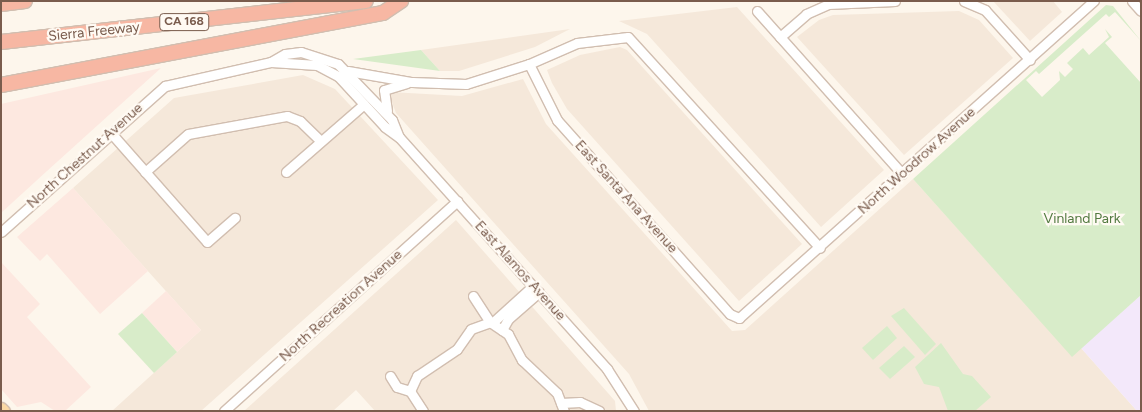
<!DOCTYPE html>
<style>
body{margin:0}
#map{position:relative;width:1142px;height:412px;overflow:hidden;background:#fdf6ec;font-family:Figtree,sans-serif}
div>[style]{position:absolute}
.residential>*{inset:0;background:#f5e8da}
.commercial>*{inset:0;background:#fde8e0}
.education>*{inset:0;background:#f3e8fa}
.green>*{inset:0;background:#d8ecc9}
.roads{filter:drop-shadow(1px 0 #d1beb0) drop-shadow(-1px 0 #d1beb0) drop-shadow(0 1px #d1beb0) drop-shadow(0 -1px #d1beb0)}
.minor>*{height:9px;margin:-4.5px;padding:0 4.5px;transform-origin:4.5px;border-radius:4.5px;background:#fff}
.major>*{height:11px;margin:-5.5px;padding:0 5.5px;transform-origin:5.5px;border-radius:5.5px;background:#fbd9a5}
.highway>*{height:14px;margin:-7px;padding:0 7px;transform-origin:7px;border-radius:7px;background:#f7b7a3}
span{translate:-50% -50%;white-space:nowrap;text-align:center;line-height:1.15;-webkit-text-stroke:4.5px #fffaf3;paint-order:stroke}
.shield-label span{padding:1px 4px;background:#fffaf3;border:1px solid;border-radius:4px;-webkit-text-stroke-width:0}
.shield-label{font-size:12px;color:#7a5c4d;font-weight:700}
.street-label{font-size:14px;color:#7a5c4d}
.park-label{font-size:14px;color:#537a41}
.frame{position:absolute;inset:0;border:2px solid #7a5c4d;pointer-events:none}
</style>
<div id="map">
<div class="residential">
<i style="clip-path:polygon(993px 1px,1053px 1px,1062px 12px,1030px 41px)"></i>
<i style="clip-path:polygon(737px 7px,884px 170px,821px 227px,647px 34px,619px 21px)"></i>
<i style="clip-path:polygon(959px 11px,979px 20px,1013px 58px,904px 155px,797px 37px,819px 20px,833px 15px)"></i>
<i style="clip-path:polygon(570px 29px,535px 47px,459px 71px,440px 71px,421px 50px)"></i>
<i style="clip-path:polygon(620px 47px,627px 50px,802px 244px,739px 301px,567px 109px,552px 83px,547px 70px,580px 55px)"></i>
<i style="clip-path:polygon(303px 75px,335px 89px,438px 200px,201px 411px,112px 411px,201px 330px,73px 188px,174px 98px)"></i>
<i style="clip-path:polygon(523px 79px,546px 124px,732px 331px,745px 330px,913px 179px,1072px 356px,1081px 348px,1137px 411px,649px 411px,629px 374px,396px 113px,390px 97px,390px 92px,462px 96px)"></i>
<i style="clip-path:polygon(456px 220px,615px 401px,616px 411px,375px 411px,356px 390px,333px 411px,244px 411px)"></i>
</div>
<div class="commercial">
<i style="clip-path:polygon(161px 68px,47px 171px,1px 213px,1px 104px)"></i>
<i style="clip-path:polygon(73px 188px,148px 271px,100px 314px,47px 254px,40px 261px,17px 237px)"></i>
<i style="clip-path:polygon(1px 262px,40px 304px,27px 317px,91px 387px,65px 411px,55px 411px,41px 402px,17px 407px,1px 389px)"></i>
<i style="clip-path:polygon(166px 291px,201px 330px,177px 352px,142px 313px)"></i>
</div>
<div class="education">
<i style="clip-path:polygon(1141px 295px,1141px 411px,1137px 411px,1081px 348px)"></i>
</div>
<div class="green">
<i style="clip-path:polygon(1106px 5px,1113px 6px,1141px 41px,1115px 12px,1109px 17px,1106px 14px,1039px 74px,1036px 71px,1026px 80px,1042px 97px,1060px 80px,1059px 71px,1065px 77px,1073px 69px,1067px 63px,1083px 48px,1089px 55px,1109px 37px,1105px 29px,1112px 37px,1105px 43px,1141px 83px,1141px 295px,1072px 357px,913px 179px)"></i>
<i style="clip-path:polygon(421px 50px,440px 71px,353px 59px)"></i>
<i style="clip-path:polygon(904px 308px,936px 344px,925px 355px,891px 316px)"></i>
<i style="clip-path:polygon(142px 313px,177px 352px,154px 373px,118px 334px)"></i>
<i style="clip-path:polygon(887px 326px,897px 338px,873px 360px,862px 348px)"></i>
<i style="clip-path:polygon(941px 343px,963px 374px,972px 376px,991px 397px,975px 411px,948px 411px,939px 387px,924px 384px,915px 367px)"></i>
<i style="clip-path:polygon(904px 346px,915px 357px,890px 379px,879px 368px)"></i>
</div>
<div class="roads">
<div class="minor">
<i style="left:964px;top:1px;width:23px;rotate:23deg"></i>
<i style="left:985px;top:10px;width:67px;rotate:48deg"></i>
<i style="left:1132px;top:1px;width:13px;rotate:48deg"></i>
<i style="left:757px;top:11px;width:218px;rotate:48.3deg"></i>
<i style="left:780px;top:37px;width:35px;rotate:-41deg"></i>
<i style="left:806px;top:14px;width:24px;rotate:-24deg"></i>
<i style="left:828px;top:4px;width:67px;rotate:-2.6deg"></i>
<i style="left:271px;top:62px;width:16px;rotate:-30deg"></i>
<i style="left:285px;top:54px;width:16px;rotate:-7deg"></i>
<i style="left:301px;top:52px;width:39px;rotate:18deg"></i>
<i style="left:338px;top:64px;width:78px;rotate:46deg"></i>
<i style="left:392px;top:120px;width:18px;rotate:68deg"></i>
<i style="left:529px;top:64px;width:63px;rotate:63.4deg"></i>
<i style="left:557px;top:120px;width:260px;rotate:48.3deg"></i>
<i style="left:730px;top:314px;width:10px;rotate:24deg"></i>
<i style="left:739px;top:318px;width:476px;rotate:-41.8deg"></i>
<i style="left:348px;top:71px;width:65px;rotate:9.8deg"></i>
<i style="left:412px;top:82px;width:54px;rotate:2.1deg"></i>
<i style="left:466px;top:84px;width:66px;rotate:-17.6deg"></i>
<i style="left:529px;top:64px;width:52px;rotate:-23.6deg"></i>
<i style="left:577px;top:43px;width:51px;rotate:-6.7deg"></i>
<i style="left:628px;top:37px;width:285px;rotate:47.7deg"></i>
<i style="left:387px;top:111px;width:21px;rotate:-98deg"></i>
<i style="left:384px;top:90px;width:24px;rotate:-17deg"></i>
<i style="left:111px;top:133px;width:145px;rotate:48.6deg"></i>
<i style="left:207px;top:242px;width:37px;rotate:-41deg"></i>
<i style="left:145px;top:172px;width:57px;rotate:-41.5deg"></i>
<i style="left:188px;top:134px;width:101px;rotate:-10.3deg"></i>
<i style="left:287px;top:116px;width:14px;rotate:21deg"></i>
<i style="left:300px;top:121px;width:29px;rotate:44deg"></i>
<i style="left:286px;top:172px;width:103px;rotate:-41.1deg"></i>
<i style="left:1px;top:232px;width:220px;rotate:-41.7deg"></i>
<i style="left:165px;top:86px;width:109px;rotate:-12.8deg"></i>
<i style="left:271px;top:62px;width:46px;rotate:3.7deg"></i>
<i style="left:317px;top:65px;width:24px;rotate:28deg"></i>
<i style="left:338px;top:76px;width:69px;rotate:47.3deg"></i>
<i style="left:385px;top:127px;width:17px;rotate:36deg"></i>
<i style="left:399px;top:137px;width:312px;rotate:48.1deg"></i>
<i style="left:607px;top:369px;width:50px;rotate:57.3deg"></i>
<i style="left:473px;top:296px;width:31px;rotate:57deg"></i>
<i style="left:492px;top:323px;width:55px;rotate:-42.1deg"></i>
<i style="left:502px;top:330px;width:13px;rotate:-61deg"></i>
<i style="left:508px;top:319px;width:41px;rotate:-41.1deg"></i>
<i style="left:390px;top:376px;width:13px;rotate:58deg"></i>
<i style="left:397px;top:387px;width:14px;rotate:17deg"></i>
<i style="left:561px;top:403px;width:19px;rotate:-3deg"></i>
<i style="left:580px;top:402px;width:21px;rotate:25deg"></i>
<i style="left:224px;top:411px;width:314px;rotate:-42deg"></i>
<i style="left:423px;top:411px;width:24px;rotate:-123deg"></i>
<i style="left:410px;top:391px;width:17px;rotate:-65deg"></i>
<i style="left:417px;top:376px;width:48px;rotate:-34deg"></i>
<i style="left:457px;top:349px;width:24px;rotate:-55deg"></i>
<i style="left:471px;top:329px;width:20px;rotate:-20deg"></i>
<i style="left:490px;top:322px;width:22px;rotate:34deg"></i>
<i style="left:508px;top:334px;width:30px;rotate:62deg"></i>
<i style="left:522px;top:360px;width:48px;rotate:43.3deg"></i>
<i style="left:557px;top:393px;width:19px;rotate:69deg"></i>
</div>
<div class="major">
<i style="left:1px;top:408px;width:4px;rotate:45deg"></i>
</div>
<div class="highway">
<i style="left:1px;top:4px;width:24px;rotate:-7deg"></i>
<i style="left:1px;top:42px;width:367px;rotate:-6.4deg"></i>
<i style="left:1px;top:85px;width:389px;rotate:-10.7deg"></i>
<i style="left:383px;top:13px;width:22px;rotate:-34deg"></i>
</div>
</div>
<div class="shield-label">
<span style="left:184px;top:22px">CA 168</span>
</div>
<div class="street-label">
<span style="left:94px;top:32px;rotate:-6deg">Sierra Freeway</span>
<span style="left:85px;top:156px;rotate:-42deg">North Chestnut Avenue</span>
<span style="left:917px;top:161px;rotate:-42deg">North Woodrow Avenue</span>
<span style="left:626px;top:197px;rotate:48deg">East Santa Ana Avenue</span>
<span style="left:520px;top:271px;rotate:48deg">East Alamos Avenue</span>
<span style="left:341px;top:306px;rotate:-42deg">North Recreation Avenue</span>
</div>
<div class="park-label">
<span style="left:1082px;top:219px">Vinland Park</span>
</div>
<div class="frame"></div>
</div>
